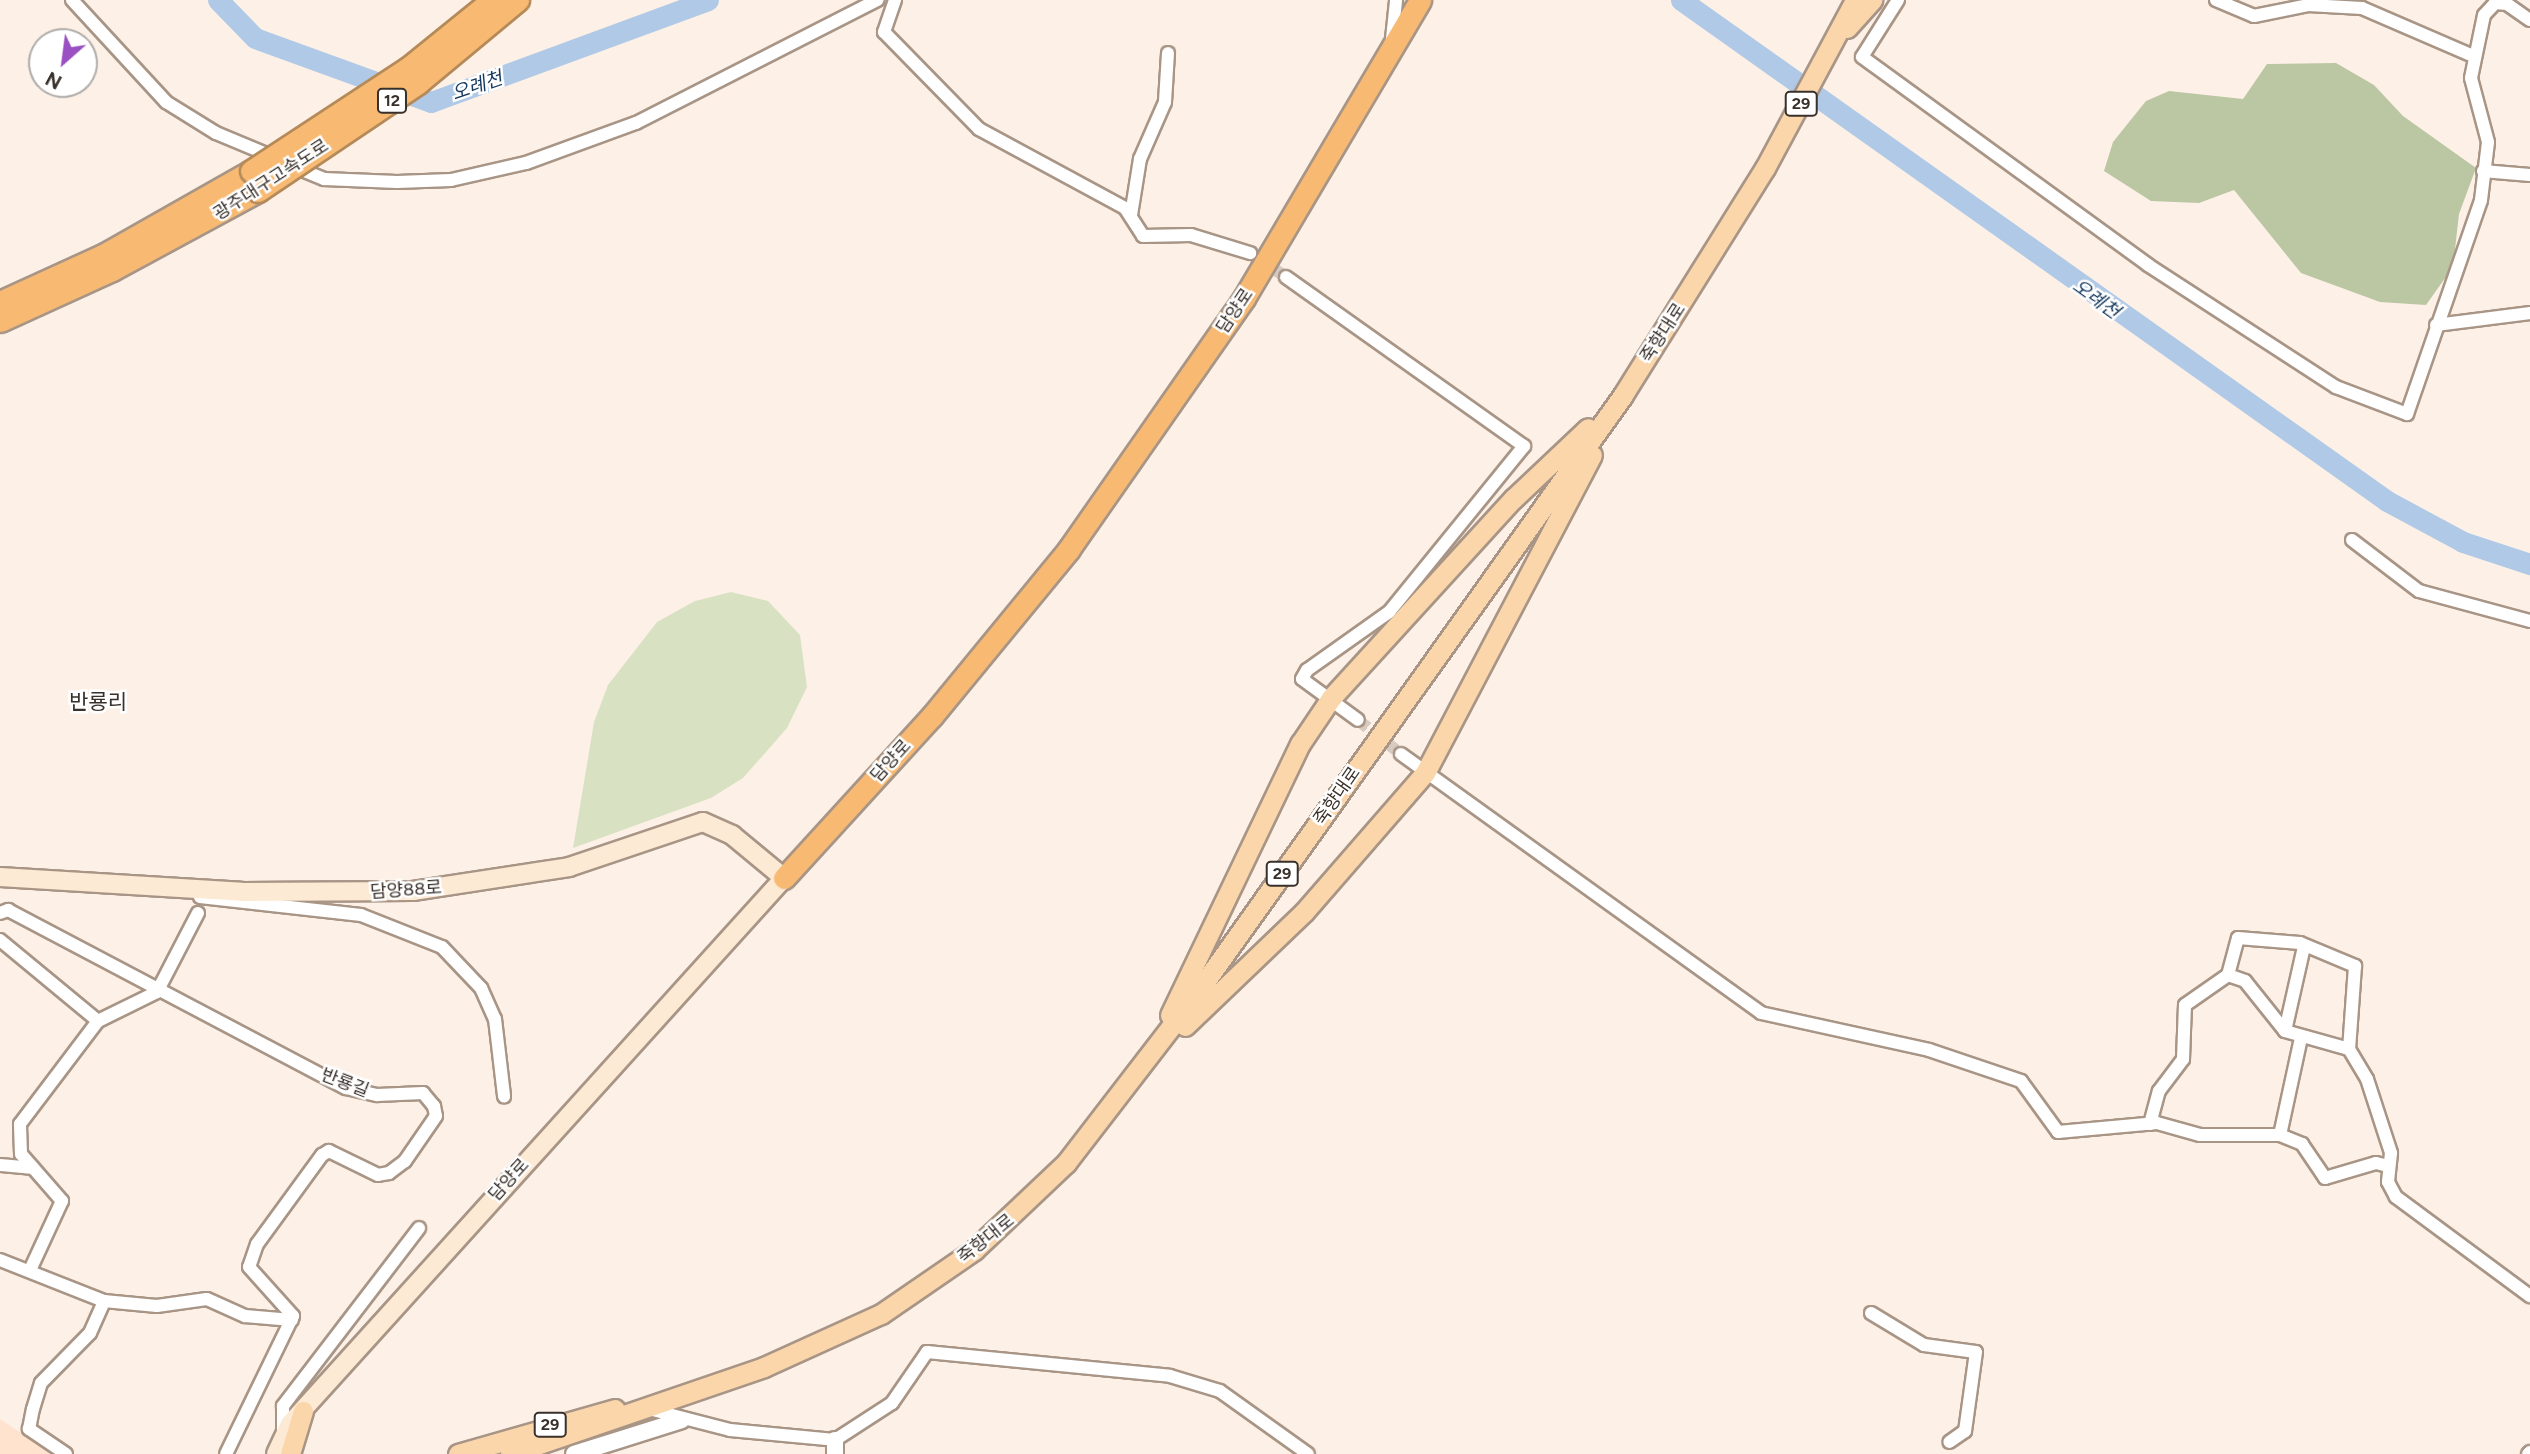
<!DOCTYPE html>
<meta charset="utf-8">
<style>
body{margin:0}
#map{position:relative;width:2530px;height:1454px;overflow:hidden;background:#fdf1e7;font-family:Figtree,"Noto Sans KR",sans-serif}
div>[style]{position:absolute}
.built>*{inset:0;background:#ffe3ce}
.green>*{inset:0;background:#d8e2c3}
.forest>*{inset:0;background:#bbc6a3}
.river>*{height:21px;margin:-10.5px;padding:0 10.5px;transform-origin:10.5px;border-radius:10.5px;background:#b0c9e6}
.minor-tunnel>*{height:12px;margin-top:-6px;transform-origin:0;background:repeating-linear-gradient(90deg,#d6cac1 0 12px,transparent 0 18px)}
.roads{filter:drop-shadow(2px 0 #a89586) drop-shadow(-2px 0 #a89586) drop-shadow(0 2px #a89586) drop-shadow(0 -2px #a89586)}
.minor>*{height:12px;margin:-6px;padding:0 6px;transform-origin:6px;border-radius:6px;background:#fff}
.tertiary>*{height:16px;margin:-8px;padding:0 8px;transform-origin:8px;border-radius:8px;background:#fff}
.secondary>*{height:18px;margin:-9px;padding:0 9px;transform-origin:9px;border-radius:9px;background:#fdead5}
.primary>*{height:19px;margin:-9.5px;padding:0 9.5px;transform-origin:9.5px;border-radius:9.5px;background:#fbd6ab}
.motorway>*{height:21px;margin:-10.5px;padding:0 10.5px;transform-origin:10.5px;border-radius:10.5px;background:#f8ba73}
.bridges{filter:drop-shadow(2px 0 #b58a59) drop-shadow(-2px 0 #b58a59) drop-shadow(0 2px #b58a59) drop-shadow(0 -2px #b58a59)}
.motorway-bridge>*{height:21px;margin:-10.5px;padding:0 10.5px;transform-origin:10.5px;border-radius:10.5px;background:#f8ba73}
span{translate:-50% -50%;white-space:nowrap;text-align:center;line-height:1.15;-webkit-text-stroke:5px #fff;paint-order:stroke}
.shield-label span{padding:2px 5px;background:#fff;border:2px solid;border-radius:5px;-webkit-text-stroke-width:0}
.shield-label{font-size:16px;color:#38302a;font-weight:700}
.street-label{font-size:18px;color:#38302a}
.water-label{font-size:19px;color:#15395f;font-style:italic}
.quarter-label{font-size:21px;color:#38302a}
.north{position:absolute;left:28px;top:28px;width:70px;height:70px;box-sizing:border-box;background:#fff;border:2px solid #afacaa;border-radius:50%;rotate:208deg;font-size:19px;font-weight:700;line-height:28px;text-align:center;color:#38302a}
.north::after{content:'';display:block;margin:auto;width:24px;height:32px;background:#9a4fc2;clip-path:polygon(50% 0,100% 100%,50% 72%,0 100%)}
</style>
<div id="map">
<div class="built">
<i style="clip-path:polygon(0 1419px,53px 1454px,0 1454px)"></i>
</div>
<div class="green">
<i style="clip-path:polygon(731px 592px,768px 601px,800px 635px,807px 687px,787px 728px,743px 778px,711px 798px,573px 848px,594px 722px,608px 685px,657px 622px,695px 601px)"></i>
</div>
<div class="forest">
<i style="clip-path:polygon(2336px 63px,2374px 85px,2403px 116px,2476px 168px,2459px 214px,2453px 267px,2426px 305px,2380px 302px,2301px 273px,2234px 190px,2199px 203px,2151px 201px,2104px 171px,2113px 142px,2146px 101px,2169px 91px,2243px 99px,2267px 64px)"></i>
</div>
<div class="river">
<i style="left:218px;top:0;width:53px;rotate:45.8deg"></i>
<i style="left:255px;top:38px;width:187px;rotate:20deg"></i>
<i style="left:431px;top:102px;width:295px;rotate:-20.2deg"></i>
<i style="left:1681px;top:0;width:866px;rotate:35.36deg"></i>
<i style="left:2387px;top:501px;width:86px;rotate:28.3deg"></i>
<i style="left:2463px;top:542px;width:71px;rotate:18.2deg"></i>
</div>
<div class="minor-tunnel">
<i style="left:1260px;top:260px;width:31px;rotate:33deg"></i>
<i style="left:1358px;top:720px;width:55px;rotate:38.3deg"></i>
</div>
<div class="roads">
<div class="minor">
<i style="left:72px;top:0;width:139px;rotate:47.3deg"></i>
<i style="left:166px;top:102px;width:59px;rotate:31.8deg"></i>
<i style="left:216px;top:133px;width:65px;rotate:22.6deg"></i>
<i style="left:895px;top:0;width:34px;rotate:109deg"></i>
<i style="left:884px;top:32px;width:136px;rotate:45.6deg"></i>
<i style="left:979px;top:129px;width:166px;rotate:28.4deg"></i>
<i style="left:1125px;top:208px;width:33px;rotate:57deg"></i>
<i style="left:1143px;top:236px;width:48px;rotate:-1.2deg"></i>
<i style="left:1191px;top:235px;width:62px;rotate:17deg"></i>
<i style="left:1898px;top:0;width:67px;rotate:122.3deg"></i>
<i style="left:1862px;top:57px;width:354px;rotate:36deg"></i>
<i style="left:2148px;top:265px;width:224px;rotate:33deg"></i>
<i style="left:2336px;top:387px;width:76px;rotate:20.8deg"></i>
<i style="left:2407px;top:414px;width:226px;rotate:-70.9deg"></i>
<i style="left:2481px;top:200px;width:58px;rotate:-83.1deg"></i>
<i style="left:2488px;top:142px;width:66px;rotate:-104.9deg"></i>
<i style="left:2471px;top:78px;width:64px;rotate:-78.3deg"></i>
<i style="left:2484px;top:15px;width:16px;rotate:-47deg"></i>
<i style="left:2495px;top:3px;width:12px;rotate:5deg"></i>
<i style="left:2507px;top:4px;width:28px;rotate:35deg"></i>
<i style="left:2216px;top:0;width:41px;rotate:22.8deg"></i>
<i style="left:2254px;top:16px;width:55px;rotate:-11.5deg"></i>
<i style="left:2308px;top:5px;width:54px;rotate:3.2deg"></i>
<i style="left:2362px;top:8px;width:123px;rotate:23.4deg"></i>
<i style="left:1392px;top:39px;width:39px;rotate:-84deg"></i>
<i style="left:292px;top:166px;width:35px;rotate:22deg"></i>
<i style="left:324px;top:179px;width:73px;rotate:2.4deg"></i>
<i style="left:397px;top:182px;width:54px;rotate:-2.1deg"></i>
<i style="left:451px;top:180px;width:77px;rotate:-12.8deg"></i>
<i style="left:526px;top:163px;width:117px;rotate:-20deg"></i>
<i style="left:636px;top:123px;width:271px;rotate:-27deg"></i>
<i style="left:2483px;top:171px;width:47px;rotate:4.9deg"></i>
<i style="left:1131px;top:215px;width:57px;rotate:-80.9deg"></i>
<i style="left:1140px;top:159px;width:62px;rotate:-66.3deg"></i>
<i style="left:1165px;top:102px;width:49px;rotate:-86.5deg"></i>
<i style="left:1286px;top:277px;width:292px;rotate:35.4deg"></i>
<i style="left:1524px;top:446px;width:214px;rotate:129.1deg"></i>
<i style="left:1389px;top:612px;width:100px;rotate:144.7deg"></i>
<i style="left:1307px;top:670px;width:10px;rotate:119deg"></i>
<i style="left:1302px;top:679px;width:69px;rotate:36.2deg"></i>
<i style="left:2436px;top:325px;width:95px;rotate:-7.3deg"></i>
<i style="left:2352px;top:540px;width:84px;rotate:37.3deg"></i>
<i style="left:2419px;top:591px;width:115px;rotate:15.1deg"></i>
<i style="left:1401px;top:754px;width:443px;rotate:35.7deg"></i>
<i style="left:1761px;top:1013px;width:172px;rotate:12.4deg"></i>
<i style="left:1929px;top:1050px;width:97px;rotate:18.6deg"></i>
<i style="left:2021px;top:1081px;width:63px;rotate:54deg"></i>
<i style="left:2058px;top:1132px;width:99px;rotate:-5.2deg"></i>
<i style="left:2157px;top:1123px;width:45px;rotate:15.6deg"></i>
<i style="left:2200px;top:1135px;width:80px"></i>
<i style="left:2280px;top:1135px;width:24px;rotate:22deg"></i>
<i style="left:2302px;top:1144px;width:41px;rotate:55.9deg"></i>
<i style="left:2325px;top:1178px;width:53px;rotate:-16.4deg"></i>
<i style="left:2376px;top:1163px;width:12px;rotate:14deg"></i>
<i style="left:200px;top:897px;width:162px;rotate:6.4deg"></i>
<i style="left:361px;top:915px;width:87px;rotate:21.6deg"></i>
<i style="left:442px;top:947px;width:57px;rotate:46.4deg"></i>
<i style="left:481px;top:988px;width:34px;rotate:66deg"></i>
<i style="left:495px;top:1019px;width:78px;rotate:83.3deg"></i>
<i style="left:0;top:913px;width:9px;rotate:-21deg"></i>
<i style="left:8px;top:910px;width:382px;rotate:27.8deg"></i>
<i style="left:346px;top:1088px;width:32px;rotate:13deg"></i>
<i style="left:377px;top:1095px;width:46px;rotate:-2.5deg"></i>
<i style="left:423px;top:1093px;width:17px;rotate:50deg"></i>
<i style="left:434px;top:1106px;width:10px;rotate:79deg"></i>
<i style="left:436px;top:1116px;width:55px;rotate:124.6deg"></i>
<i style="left:405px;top:1161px;width:20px;rotate:143deg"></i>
<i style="left:389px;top:1173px;width:11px;rotate:170deg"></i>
<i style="left:378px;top:1175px;width:55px;rotate:-153.9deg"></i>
<i style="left:329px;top:1151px;width:8px;rotate:150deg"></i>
<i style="left:322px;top:1155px;width:110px;rotate:126.1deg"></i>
<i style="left:257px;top:1244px;width:24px;rotate:109deg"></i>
<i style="left:249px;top:1267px;width:66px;rotate:48.1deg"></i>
<i style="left:293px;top:1316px;width:153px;rotate:115.9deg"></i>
<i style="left:0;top:940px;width:127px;rotate:39.6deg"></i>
<i style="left:2228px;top:975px;width:18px;rotate:19deg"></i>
<i style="left:2245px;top:981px;width:64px;rotate:51.3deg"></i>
<i style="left:2285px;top:1031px;width:66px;rotate:15.7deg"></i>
<i style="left:2285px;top:1031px;width:86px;rotate:-77.3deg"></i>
<i style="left:2150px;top:1124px;width:34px;rotate:-75deg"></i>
<i style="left:2159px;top:1091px;width:40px;rotate:-53deg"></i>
<i style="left:2183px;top:1059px;width:54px;rotate:-87.9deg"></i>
<i style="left:2185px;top:1005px;width:52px;rotate:-34.9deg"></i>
<i style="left:2228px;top:975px;width:38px;rotate:-75deg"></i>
<i style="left:2238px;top:938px;width:62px;rotate:4.6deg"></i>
<i style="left:2300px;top:943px;width:60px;rotate:22.7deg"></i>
<i style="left:2355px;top:966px;width:83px;rotate:94.1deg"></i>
<i style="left:2349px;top:1049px;width:35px;rotate:59deg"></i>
<i style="left:2367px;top:1079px;width:78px;rotate:72deg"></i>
<i style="left:2391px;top:1153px;width:29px;rotate:96deg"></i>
<i style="left:2388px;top:1182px;width:17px;rotate:62deg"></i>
<i style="left:2396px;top:1197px;width:167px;rotate:36.5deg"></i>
<i style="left:2280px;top:1135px;width:99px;rotate:-77.8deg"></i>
<i style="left:0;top:1165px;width:33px;rotate:5deg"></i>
<i style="left:0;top:1260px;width:112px;rotate:21.5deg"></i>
<i style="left:104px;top:1301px;width:53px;rotate:5.4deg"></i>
<i style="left:157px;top:1306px;width:50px;rotate:-8deg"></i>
<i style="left:207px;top:1299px;width:42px;rotate:24.1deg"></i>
<i style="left:245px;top:1316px;width:47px;rotate:4.9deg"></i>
<i style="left:31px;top:1268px;width:74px;rotate:-65.2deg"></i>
<i style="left:62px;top:1201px;width:62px;rotate:-131.1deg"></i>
<i style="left:21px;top:1154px;width:30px;rotate:-92deg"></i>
<i style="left:20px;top:1124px;width:129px;rotate:-52.9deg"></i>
<i style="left:98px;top:1021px;width:66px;rotate:-26.2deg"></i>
<i style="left:157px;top:992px;width:89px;rotate:-62.6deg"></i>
<i style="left:1871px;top:1313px;width:62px;rotate:31.1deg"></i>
<i style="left:1924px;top:1345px;width:52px;rotate:7.7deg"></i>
<i style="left:1976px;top:1352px;width:80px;rotate:97.9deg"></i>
<i style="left:1965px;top:1431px;width:19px;rotate:145deg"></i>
<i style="left:645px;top:1408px;width:88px;rotate:14.5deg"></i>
<i style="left:730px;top:1430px;width:105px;rotate:5.4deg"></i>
<i style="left:835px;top:1440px;width:68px;rotate:-33deg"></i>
<i style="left:892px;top:1403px;width:62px;rotate:-55.5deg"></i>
<i style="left:927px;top:1352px;width:244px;rotate:5.6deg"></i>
<i style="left:1170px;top:1376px;width:52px;rotate:16.7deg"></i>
<i style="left:1220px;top:1391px;width:108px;rotate:35.6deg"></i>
<i style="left:283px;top:1434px;width:28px;rotate:-90deg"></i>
<i style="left:283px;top:1406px;width:224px;rotate:-52.6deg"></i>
<i style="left:66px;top:1454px;width:45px;rotate:-146deg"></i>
<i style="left:29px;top:1429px;width:20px;rotate:-79deg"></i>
<i style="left:33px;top:1409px;width:27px;rotate:-73deg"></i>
<i style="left:41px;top:1383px;width:70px;rotate:-45.6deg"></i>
<i style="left:90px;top:1333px;width:35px;rotate:-66deg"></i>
<i style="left:2528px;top:1454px;width:3px;rotate:-45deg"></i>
</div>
<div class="tertiary">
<i style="left:574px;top:1454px;width:113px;rotate:-17.5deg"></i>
<i style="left:835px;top:1454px;width:14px;rotate:-90deg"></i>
</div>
<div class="secondary">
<i style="left:0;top:877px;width:242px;rotate:3.5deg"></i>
<i style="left:242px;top:892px;width:171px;rotate:-0.3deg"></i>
<i style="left:413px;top:891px;width:158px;rotate:-8.7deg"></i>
<i style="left:569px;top:867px;width:141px;rotate:-18.6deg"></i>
<i style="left:703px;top:822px;width:32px;rotate:24deg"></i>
<i style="left:732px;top:835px;width:67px;rotate:39.6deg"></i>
<i style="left:784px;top:878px;width:736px;rotate:132.14deg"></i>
<i style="left:290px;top:1424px;width:33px;rotate:115deg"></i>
</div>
<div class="primary">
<i style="left:1847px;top:28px;width:38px;rotate:-48deg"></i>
<i style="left:1170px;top:1015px;width:301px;rotate:-64.4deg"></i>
<i style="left:1300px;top:744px;width:55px;rotate:-56deg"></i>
<i style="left:1331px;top:698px;width:270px;rotate:-47.6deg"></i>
<i style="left:1513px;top:499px;width:103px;rotate:-43.4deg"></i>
<i style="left:1185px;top:1026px;width:165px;rotate:-43.8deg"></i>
<i style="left:1304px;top:912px;width:184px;rotate:-49deg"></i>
<i style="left:1425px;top:773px;width:359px;rotate:-62.3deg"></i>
<i style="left:290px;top:1454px;width:45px;rotate:-73.2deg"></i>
<i style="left:458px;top:1454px;width:163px;rotate:-16deg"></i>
<i style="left:510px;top:1454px;width:268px;rotate:-18.9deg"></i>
<i style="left:764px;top:1367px;width:128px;rotate:-24.4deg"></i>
<i style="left:881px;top:1314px;width:113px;rotate:-34.5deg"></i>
<i style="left:974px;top:1250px;width:127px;rotate:-43.4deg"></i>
<i style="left:1066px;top:1163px;width:215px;rotate:-52.4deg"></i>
<i style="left:1197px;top:993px;width:734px;rotate:-54.53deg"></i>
<i style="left:1623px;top:395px;width:268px;rotate:-58deg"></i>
<i style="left:1765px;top:168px;width:191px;rotate:-61.8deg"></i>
</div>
<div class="motorway">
<i style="left:0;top:302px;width:115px;rotate:-24.6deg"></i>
<i style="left:105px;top:254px;width:168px;rotate:-29.6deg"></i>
<i style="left:0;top:321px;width:123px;rotate:-24.5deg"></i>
<i style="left:112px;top:270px;width:166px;rotate:-28.4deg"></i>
<i style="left:784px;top:878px;width:219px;rotate:-47.6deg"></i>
<i style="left:932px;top:716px;width:216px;rotate:-50.6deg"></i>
<i style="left:1069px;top:549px;width:306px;rotate:-55.1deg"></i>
<i style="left:1244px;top:298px;width:346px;rotate:-59.4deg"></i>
</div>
</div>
<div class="bridges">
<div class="motorway-bridge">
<i style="left:251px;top:171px;width:188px;rotate:-33.3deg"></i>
<i style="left:408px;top:68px;width:108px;rotate:-39deg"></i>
<i style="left:258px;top:191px;width:193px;rotate:-34deg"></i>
<i style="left:418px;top:83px;width:130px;rotate:-39.7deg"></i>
</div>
</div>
<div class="shield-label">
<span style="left:392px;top:101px">12</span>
<span style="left:1801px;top:104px">29</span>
<span style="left:1282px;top:874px">29</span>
<span style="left:550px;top:1425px">29</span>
</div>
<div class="street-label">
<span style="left:271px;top:180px;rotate:-33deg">광주대구고속도로</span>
<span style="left:1235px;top:311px;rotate:-56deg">담양로</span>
<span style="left:1663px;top:333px;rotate:-57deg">죽향대로</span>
<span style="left:891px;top:761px;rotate:-48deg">담양로</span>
<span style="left:1337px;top:796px;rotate:-55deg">죽향대로</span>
<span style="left:406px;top:890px;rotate:-4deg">담양88로</span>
<span style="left:345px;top:1083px;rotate:21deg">반룡길</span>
<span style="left:509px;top:1180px;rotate:-48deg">담양로</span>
<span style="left:986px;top:1239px;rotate:-39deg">죽향대로</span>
</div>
<div class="water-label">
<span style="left:477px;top:86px;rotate:-19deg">오례천</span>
<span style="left:2096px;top:299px;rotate:36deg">오례천</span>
</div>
<div class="quarter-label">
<span style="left:98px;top:702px">반룡리</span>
</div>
<div class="north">N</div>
</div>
